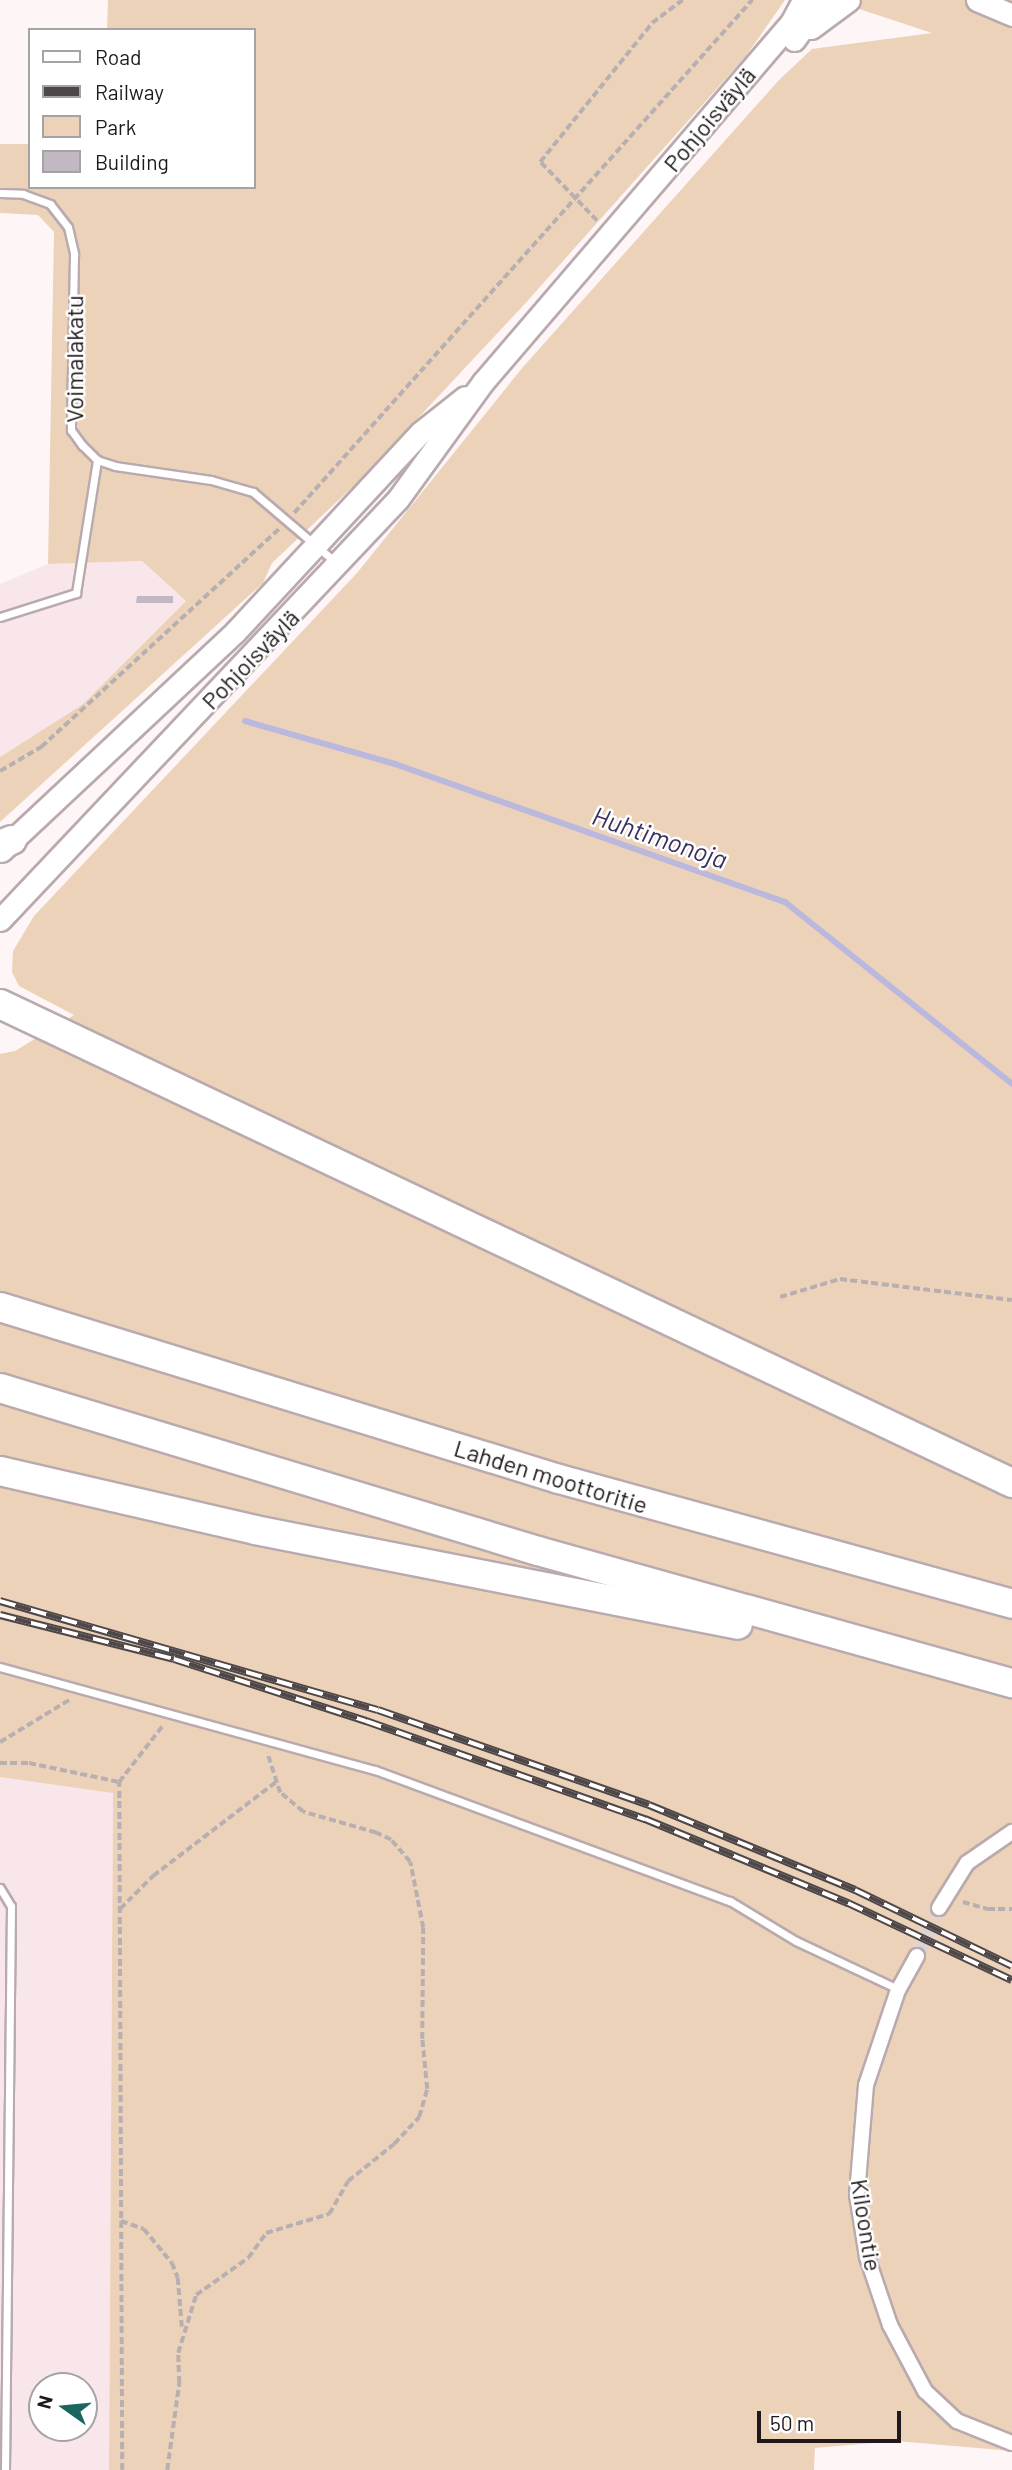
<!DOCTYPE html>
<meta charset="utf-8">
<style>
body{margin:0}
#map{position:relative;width:1012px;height:2470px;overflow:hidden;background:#fef5f7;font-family:Barlow,sans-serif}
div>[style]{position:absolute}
.built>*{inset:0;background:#f9e6eb}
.green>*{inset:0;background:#ecd2b9}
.stream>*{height:6px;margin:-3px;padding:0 3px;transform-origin:3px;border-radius:3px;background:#bbb8de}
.building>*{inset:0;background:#c2b8c3}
.street-tunnel>*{height:14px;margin-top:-7px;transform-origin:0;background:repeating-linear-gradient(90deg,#ddd4d6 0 14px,transparent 0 21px)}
.path>*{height:3.5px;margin-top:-1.75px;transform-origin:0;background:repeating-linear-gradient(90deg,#b7afb1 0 7px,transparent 0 10.5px)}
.roads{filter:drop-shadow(2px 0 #b9aaae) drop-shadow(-2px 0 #b9aaae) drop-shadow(0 2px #b9aaae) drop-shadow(0 -2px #b9aaae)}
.lane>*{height:7px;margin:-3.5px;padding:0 3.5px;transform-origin:3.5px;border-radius:3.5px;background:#fff}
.street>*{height:14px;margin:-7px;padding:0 7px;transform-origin:7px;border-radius:7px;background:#fff}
.secondary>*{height:21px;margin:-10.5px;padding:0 10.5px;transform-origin:10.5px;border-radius:10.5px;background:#fff}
.highway>*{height:28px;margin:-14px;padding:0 14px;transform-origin:14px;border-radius:14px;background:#fff}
.rail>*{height:8px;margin-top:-4px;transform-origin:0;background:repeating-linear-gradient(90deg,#fff 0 16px,#4e4749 0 32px);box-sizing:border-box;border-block:2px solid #4e4749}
span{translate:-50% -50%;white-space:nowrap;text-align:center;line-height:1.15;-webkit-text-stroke:5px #fff;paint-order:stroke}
.street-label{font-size:24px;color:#1f191b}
.water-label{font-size:26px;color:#393162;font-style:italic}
.legend{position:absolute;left:28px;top:28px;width:228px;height:161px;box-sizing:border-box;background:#fff;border:2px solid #a5a3a4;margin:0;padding:9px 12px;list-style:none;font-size:21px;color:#1f191b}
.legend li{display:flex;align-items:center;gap:14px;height:35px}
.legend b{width:35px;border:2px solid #a5a3a4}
.north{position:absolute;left:28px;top:2372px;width:70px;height:70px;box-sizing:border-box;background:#fff;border:2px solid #a5a3a4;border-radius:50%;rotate:285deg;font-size:19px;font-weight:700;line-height:28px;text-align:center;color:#1f191b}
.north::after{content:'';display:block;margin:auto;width:24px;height:32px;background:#1b665e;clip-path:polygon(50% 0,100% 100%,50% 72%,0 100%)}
.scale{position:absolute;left:757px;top:2411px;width:144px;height:32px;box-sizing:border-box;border:4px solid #1f191b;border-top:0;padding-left:9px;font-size:21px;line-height:24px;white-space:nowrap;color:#1f191b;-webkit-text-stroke:5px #fff;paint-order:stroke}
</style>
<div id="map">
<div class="built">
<i style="clip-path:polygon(142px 561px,186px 601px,83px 704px,0 757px,0 584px,48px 564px)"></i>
<i style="clip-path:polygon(evenodd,0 1777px,113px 1792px,109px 2470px,0 2470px,0 1777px,42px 2386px,84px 2386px,84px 2428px,42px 2428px,42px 2386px)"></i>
</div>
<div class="green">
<i style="clip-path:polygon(108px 0,785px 0,746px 56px,522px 307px,362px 478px,272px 563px,263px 583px,0 822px,0 757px,83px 704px,186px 601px,142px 561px,48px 564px,54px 232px,38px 215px,0 213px,0 144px,30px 144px,30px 187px,254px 187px,254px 30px,107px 30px)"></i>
<i style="clip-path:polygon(832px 0,1012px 0,1012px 2451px,896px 2441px,815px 2448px,814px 2470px,109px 2470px,113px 1793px,0 1777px,0 1054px,15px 1051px,74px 1015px,19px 986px,12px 972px,13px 951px,34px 916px,357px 573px,523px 367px,779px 80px,812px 49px,932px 33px)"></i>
</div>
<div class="stream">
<i style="left:245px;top:721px;width:156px;rotate:16deg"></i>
<i style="left:395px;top:764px;width:414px;rotate:19.5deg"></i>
<i style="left:785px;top:902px;width:291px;rotate:38.7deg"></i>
</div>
<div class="building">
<i style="clip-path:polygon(137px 596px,173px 596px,173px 603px,136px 603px)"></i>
</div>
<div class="street-tunnel">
<i style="left:917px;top:1956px;width:53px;rotate:-65.4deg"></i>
</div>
<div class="path">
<i style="left:597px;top:221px;width:82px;rotate:-134deg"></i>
<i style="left:540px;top:162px;width:179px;rotate:-51.1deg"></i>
<i style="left:652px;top:23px;width:39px;rotate:-37deg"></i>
<i style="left:294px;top:513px;width:688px;rotate:-48.24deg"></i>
<i style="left:0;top:771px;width:48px;rotate:-30.3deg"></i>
<i style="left:41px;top:747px;width:323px;rotate:-42.5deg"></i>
<i style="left:780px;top:1297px;width:63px;rotate:-16.7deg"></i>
<i style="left:840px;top:1279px;width:173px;rotate:7deg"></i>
<i style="left:0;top:1742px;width:81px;rotate:-31.3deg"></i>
<i style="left:0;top:1763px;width:29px"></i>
<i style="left:29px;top:1763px;width:92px;rotate:11.9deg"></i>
<i style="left:963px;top:1902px;width:26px;rotate:16deg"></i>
<i style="left:988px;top:1909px;width:24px"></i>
<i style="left:120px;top:1909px;width:47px;rotate:-45deg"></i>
<i style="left:153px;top:1876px;width:155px;rotate:-37.4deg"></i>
<i style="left:121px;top:2221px;width:24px;rotate:19deg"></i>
<i style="left:144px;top:2229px;width:44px;rotate:50.5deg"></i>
<i style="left:172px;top:2263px;width:16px;rotate:68deg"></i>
<i style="left:178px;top:2278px;width:49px;rotate:85.3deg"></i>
<i style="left:122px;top:2470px;width:688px;rotate:-90.25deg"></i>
<i style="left:119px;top:1782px;width:73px;rotate:-52.2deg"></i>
<i style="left:167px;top:2470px;width:88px;rotate:-82.1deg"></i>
<i style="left:179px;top:2383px;width:30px;rotate:-92deg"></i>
<i style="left:178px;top:2353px;width:61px;rotate:-72.8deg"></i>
<i style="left:196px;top:2295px;width:64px;rotate:-35.4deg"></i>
<i style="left:248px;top:2258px;width:31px;rotate:-54deg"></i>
<i style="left:266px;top:2233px;width:66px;rotate:-16.8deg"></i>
<i style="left:329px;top:2214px;width:38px;rotate:-60deg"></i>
<i style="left:348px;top:2181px;width:59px;rotate:-38.8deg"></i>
<i style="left:394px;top:2144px;width:37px;rotate:-47deg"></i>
<i style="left:419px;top:2117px;width:29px;rotate:-74deg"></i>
<i style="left:427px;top:2089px;width:50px;rotate:-95.7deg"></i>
<i style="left:422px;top:2039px;width:111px;rotate:-89.5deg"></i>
<i style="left:423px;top:1928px;width:67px;rotate:-101.1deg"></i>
<i style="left:410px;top:1862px;width:29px;rotate:-131deg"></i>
<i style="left:391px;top:1840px;width:17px;rotate:-155deg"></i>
<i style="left:376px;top:1833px;width:76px;rotate:-164deg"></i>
<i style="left:303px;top:1812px;width:30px;rotate:-140deg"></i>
<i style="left:280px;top:1793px;width:42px;rotate:-108deg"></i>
</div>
<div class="roads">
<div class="lane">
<i style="left:0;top:193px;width:23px;rotate:2deg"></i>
<i style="left:23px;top:194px;width:29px;rotate:20deg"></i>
<i style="left:50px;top:204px;width:29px;rotate:52deg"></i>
<i style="left:68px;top:227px;width:28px;rotate:77deg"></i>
<i style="left:74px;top:254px;width:176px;rotate:91deg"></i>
<i style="left:71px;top:430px;width:19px;rotate:54deg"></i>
<i style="left:82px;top:445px;width:21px;rotate:45deg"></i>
<i style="left:97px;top:460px;width:19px;rotate:18deg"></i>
<i style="left:115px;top:466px;width:97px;rotate:8.3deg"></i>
<i style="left:211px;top:480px;width:44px;rotate:15.9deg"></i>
<i style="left:253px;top:492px;width:106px;rotate:40.4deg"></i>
<i style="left:0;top:617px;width:80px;rotate:-17.5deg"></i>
<i style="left:76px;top:593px;width:135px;rotate:-81deg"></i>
<i style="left:0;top:1667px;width:389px;rotate:15.4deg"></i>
<i style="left:375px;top:1770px;width:378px;rotate:20.3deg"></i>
<i style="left:730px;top:1901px;width:77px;rotate:31.2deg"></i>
<i style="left:796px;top:1941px;width:113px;rotate:25.2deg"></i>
<i style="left:0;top:1888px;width:21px;rotate:59deg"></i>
<i style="left:11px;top:1906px;width:564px;rotate:90.61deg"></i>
</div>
<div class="street">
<i style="left:939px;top:1908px;width:53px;rotate:-58.1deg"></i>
<i style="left:967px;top:1863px;width:55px;rotate:-34.6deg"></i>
<i style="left:917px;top:1956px;width:39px;rotate:119deg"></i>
<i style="left:898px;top:1990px;width:100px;rotate:108.6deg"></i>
<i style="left:866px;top:2085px;width:110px;rotate:94.7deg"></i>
<i style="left:857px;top:2195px;width:63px;rotate:80.8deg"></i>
<i style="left:867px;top:2257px;width:72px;rotate:71.3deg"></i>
<i style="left:890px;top:2325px;width:75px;rotate:62.1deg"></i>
<i style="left:925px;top:2391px;width:44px;rotate:43.2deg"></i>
<i style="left:957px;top:2421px;width:59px;rotate:21.8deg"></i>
</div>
<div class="secondary">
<i style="left:977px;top:0;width:38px;rotate:23deg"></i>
<i style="left:811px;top:28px;width:47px;rotate:-36.4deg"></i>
<i style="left:794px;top:40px;width:49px;rotate:-54.1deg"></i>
<i style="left:1px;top:851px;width:320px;rotate:-43.1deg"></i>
<i style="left:235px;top:632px;width:273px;rotate:-47.1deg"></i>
<i style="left:421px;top:432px;width:56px;rotate:-38.5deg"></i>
<i style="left:0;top:920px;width:579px;rotate:-46.61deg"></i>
<i style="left:398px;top:499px;width:145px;rotate:-54deg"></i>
<i style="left:483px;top:382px;width:475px;rotate:-49.4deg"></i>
<i style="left:792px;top:21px;width:24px;rotate:-62deg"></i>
</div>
<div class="highway">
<i style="left:0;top:845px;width:13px;rotate:-23deg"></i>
<i style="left:0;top:1004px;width:1120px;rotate:25.33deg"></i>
<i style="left:0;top:1307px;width:585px;rotate:17.1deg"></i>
<i style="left:559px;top:1479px;width:470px;rotate:15.4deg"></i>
<i style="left:0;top:1388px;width:562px;rotate:16.86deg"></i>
<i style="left:538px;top:1551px;width:492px;rotate:15.6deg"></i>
<i style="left:0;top:1471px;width:262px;rotate:13deg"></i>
<i style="left:255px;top:1530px;width:492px;rotate:11.1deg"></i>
</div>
</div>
<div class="rail">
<i style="left:0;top:1601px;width:393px;rotate:16.1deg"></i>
<i style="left:378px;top:1710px;width:287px;rotate:19.3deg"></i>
<i style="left:649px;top:1805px;width:223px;rotate:22.4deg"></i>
<i style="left:855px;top:1890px;width:174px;rotate:25.8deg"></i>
<i style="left:0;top:1615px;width:179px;rotate:14.2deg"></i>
<i style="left:174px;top:1659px;width:202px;rotate:17.9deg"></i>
<i style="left:366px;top:1721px;width:296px;rotate:19.4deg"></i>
<i style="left:645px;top:1819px;width:220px;rotate:22.5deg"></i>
<i style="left:848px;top:1903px;width:181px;rotate:25.2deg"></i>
</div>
<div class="street-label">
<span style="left:709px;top:119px;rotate:-50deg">Pohjoisväylä</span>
<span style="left:74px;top:359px;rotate:-90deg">Voimalakatu</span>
<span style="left:250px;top:659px;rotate:-46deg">Pohjoisväylä</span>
<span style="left:551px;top:1476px;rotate:17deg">Lahden moottoritie</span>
<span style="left:867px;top:2225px;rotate:81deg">Kiloontie</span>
</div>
<div class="water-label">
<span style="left:660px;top:837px;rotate:19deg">Huhtimonoja</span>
</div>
<ul class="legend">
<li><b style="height:9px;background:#fff"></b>Road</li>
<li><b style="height:9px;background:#4e4749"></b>Railway</li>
<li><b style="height:19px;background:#ecd2b9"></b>Park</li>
<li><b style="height:19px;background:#c2b8c3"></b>Building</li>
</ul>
<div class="north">N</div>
<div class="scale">50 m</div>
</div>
